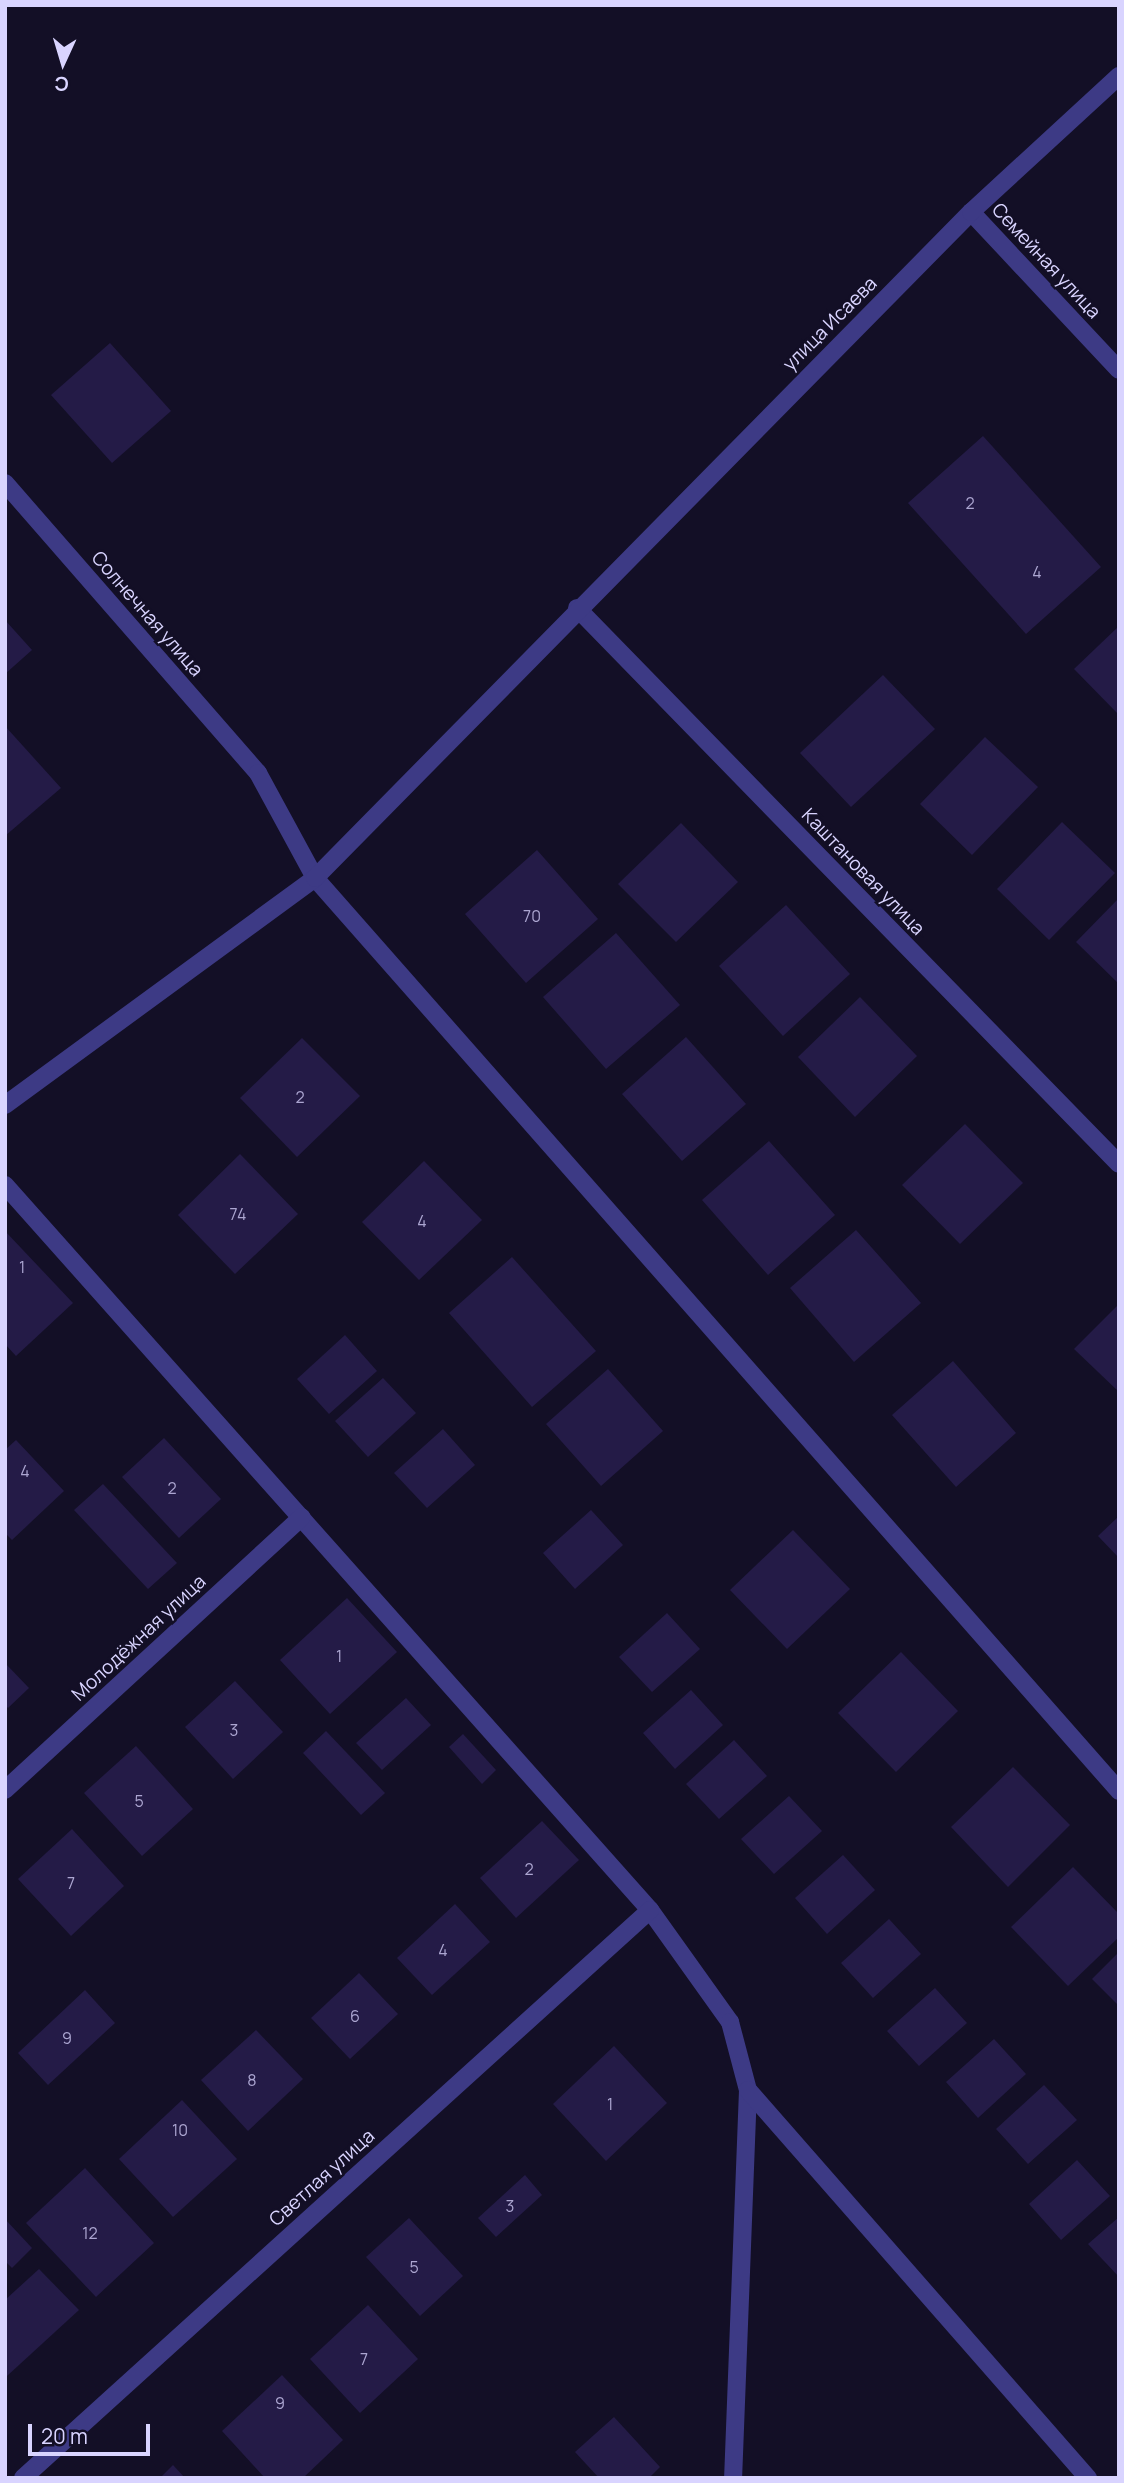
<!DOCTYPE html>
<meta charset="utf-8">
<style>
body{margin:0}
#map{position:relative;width:1124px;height:2483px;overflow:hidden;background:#130f26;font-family:Manrope,sans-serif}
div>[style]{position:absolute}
.building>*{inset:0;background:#241b47}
.minor>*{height:18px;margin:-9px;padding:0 9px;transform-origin:9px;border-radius:9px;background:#3d3a85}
span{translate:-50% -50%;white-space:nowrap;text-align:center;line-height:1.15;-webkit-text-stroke:5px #130f26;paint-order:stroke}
.number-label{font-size:16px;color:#aca6d1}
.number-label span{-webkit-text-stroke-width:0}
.street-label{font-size:19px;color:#d9d4ff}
.frame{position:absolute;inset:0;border:7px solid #d9d4ff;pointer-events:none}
.north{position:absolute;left:28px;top:28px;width:70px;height:70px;-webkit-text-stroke:5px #130f26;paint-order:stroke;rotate:184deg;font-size:19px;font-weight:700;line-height:28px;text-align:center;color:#d9d4ff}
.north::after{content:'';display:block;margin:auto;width:24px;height:32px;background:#d9d4ff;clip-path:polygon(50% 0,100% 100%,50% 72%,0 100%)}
.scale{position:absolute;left:28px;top:2424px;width:122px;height:32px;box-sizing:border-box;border:4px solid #d9d4ff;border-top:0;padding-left:9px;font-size:21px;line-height:24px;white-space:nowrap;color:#d9d4ff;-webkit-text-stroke:5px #130f26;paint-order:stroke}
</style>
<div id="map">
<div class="building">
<i style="clip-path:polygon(110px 343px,171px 411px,112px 463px,51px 395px)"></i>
<i style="clip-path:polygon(983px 436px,1101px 567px,1026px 634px,908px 503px)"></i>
<i style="clip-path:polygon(5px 620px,32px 650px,5px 674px)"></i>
<i style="clip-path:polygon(1119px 626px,1119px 715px,1074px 669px)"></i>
<i style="clip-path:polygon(883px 675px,935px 729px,851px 807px,800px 753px)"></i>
<i style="clip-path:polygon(5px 726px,61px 788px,5px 836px)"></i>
<i style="clip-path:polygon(985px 737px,1038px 787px,972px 855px,920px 804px)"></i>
<i style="clip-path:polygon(1062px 822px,1115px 873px,1049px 940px,997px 889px)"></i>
<i style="clip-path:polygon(681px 823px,738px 882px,676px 942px,618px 884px)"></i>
<i style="clip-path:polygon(537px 850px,598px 919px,526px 983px,465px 914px)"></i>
<i style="clip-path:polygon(1119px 898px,1119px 984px,1076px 942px)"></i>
<i style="clip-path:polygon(786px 905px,850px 974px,783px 1036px,719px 966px)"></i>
<i style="clip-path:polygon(616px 933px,680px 1005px,606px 1069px,543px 997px)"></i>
<i style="clip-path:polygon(860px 997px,917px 1056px,855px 1117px,798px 1057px)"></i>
<i style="clip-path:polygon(686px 1037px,746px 1104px,682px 1161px,622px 1094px)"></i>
<i style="clip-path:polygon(302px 1038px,360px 1096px,297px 1157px,240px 1098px)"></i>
<i style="clip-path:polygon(965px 1124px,1023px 1183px,960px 1244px,902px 1185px)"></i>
<i style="clip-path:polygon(769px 1141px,835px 1215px,768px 1275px,702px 1200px)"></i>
<i style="clip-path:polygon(240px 1154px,298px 1214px,235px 1274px,178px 1215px)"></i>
<i style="clip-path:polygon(424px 1161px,482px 1220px,419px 1280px,362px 1222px)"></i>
<i style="clip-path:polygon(856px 1230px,921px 1303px,854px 1362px,790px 1288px)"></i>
<i style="clip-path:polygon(5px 1231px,73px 1303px,16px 1356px,5px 1344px)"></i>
<i style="clip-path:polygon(512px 1257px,596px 1351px,532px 1407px,449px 1313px)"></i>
<i style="clip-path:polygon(1119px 1304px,1119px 1392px,1074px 1349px)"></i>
<i style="clip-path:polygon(345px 1335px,377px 1371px,329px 1414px,297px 1379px)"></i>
<i style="clip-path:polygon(953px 1361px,1016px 1433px,956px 1487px,892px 1415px)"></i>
<i style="clip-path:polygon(608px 1369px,663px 1431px,601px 1486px,546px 1424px)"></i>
<i style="clip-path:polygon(383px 1378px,416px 1413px,368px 1457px,335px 1421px)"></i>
<i style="clip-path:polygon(443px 1429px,475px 1465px,427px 1508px,394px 1473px)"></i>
<i style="clip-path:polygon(164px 1438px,221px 1499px,179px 1538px,122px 1477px)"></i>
<i style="clip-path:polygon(16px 1440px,64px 1491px,12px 1540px,5px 1533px,5px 1450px)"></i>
<i style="clip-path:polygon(103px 1484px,177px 1563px,148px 1589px,74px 1510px)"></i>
<i style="clip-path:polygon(591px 1510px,623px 1545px,575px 1589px,543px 1553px)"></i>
<i style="clip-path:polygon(1119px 1516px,1119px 1558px,1098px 1536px)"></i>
<i style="clip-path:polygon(793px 1530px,850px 1589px,787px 1649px,730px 1590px)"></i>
<i style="clip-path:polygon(347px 1598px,397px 1652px,330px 1714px,280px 1660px)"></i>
<i style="clip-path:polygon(667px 1613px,700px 1649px,652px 1692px,619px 1657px)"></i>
<i style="clip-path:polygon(901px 1652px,958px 1711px,896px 1772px,838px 1713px)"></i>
<i style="clip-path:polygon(5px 1663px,29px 1688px,8px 1708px,5px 1705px)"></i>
<i style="clip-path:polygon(235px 1681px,283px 1732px,233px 1779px,185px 1727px)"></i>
<i style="clip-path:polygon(691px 1690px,723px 1725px,675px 1769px,643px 1733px)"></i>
<i style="clip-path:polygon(406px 1698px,431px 1725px,382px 1770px,356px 1743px)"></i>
<i style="clip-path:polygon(326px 1731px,385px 1793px,361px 1815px,303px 1753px)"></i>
<i style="clip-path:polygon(463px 1734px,496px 1770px,482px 1784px,449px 1747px)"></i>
<i style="clip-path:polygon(734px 1740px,767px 1776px,719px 1819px,686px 1784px)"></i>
<i style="clip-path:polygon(136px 1746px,193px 1809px,142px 1856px,84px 1793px)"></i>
<i style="clip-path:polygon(1013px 1767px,1070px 1825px,1008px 1887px,951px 1827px)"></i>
<i style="clip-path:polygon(789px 1796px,822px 1831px,774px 1874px,741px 1839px)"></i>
<i style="clip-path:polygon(542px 1821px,579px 1860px,516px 1918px,480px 1878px)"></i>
<i style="clip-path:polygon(72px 1829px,124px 1886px,71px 1936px,18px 1879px)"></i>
<i style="clip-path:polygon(843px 1855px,875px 1890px,827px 1934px,795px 1898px)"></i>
<i style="clip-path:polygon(1073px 1867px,1119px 1914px,1119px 1937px,1068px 1986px,1011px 1927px)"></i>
<i style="clip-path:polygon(455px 1904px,490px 1942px,432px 1995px,397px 1958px)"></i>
<i style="clip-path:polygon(889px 1919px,921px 1954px,873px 1998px,841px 1963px)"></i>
<i style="clip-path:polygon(1119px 1952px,1119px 2006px,1092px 1979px)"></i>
<i style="clip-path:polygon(359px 1973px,398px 2014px,350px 2059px,311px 2018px)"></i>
<i style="clip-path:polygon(935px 1988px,967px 2023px,919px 2066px,887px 2031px)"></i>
<i style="clip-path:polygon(85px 1990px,115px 2023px,48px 2085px,18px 2053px)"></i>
<i style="clip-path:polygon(256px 2030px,303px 2079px,248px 2131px,201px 2080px)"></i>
<i style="clip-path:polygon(994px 2039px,1026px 2074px,978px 2118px,946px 2082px)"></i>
<i style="clip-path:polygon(614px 2046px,667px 2103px,606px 2161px,553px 2104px)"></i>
<i style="clip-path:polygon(1044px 2085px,1077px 2120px,1028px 2164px,996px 2129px)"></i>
<i style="clip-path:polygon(182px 2100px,237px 2159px,173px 2217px,119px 2159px)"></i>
<i style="clip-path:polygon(1077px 2160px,1110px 2196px,1061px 2240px,1029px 2204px)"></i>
<i style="clip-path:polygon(85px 2168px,154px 2243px,96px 2297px,26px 2223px)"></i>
<i style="clip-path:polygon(525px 2175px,542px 2195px,496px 2237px,478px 2218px)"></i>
<i style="clip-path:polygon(1119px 2217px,1119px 2277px,1088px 2244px)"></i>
<i style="clip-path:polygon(409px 2218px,463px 2276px,420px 2316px,366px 2257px)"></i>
<i style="clip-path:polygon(5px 2219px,32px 2248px,12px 2268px,5px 2261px)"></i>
<i style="clip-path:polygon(39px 2269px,79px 2310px,7px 2376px,5px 2300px)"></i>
<i style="clip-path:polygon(368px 2305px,418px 2359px,360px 2413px,310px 2359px)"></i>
<i style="clip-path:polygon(282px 2375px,343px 2440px,303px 2478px,265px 2478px,222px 2431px)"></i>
<i style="clip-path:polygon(614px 2417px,660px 2467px,649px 2478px,599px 2478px,575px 2452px)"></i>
<i style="clip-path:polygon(173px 2465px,185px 2478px,160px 2478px)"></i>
</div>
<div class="minor">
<i style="left:971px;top:212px;width:216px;rotate:46.9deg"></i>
<i style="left:5px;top:483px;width:385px;rotate:48.9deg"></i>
<i style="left:258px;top:773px;width:119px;rotate:61.5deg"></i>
<i style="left:315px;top:878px;width:1217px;rotate:48.63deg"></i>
<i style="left:577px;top:608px;width:776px;rotate:45.73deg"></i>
<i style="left:5px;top:1105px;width:384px;rotate:-36.2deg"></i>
<i style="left:315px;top:878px;width:935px;rotate:-45.43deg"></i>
<i style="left:971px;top:212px;width:201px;rotate:-42.6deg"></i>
<i style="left:5px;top:1185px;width:970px;rotate:48.34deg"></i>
<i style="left:650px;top:1910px;width:138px;rotate:54.5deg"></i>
<i style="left:730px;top:2022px;width:70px;rotate:75.2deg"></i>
<i style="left:748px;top:2090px;width:388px;rotate:92.2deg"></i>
<i style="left:5px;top:1790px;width:403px;rotate:-42.6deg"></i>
<i style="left:748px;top:2090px;width:516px;rotate:48.77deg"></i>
<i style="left:23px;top:2478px;width:846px;rotate:-42.17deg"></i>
</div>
<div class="number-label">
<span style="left:970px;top:503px">2</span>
<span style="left:1037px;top:572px">4</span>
<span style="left:532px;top:916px">70</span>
<span style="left:300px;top:1097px">2</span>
<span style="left:238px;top:1214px">74</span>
<span style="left:422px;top:1221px">4</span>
<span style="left:22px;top:1267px">1</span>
<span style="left:25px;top:1471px">4</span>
<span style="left:172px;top:1488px">2</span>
<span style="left:339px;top:1656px">1</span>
<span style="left:234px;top:1730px">3</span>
<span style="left:139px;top:1801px">5</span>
<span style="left:529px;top:1869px">2</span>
<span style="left:71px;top:1883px">7</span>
<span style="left:443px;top:1950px">4</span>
<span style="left:355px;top:2016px">6</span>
<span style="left:67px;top:2038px">9</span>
<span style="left:252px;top:2080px">8</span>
<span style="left:610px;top:2104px">1</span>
<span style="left:180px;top:2130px">10</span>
<span style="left:510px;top:2206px">3</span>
<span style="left:90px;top:2233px">12</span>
<span style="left:414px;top:2267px">5</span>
<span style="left:364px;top:2359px">7</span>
<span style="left:280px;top:2403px">9</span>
</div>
<div class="street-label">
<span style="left:1046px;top:261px;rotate:47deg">Семейная улица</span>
<span style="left:830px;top:324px;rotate:-45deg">улица Исаева</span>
<span style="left:147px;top:614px;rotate:49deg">Солнечная улица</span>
<span style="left:863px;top:872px;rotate:46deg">Каштановая улица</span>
<span style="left:139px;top:1638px;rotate:-43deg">Молодёжная улица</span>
<span style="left:322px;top:2178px;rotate:-42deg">Светлая улица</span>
</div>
<div class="frame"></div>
<div class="north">С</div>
<div class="scale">20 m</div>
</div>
